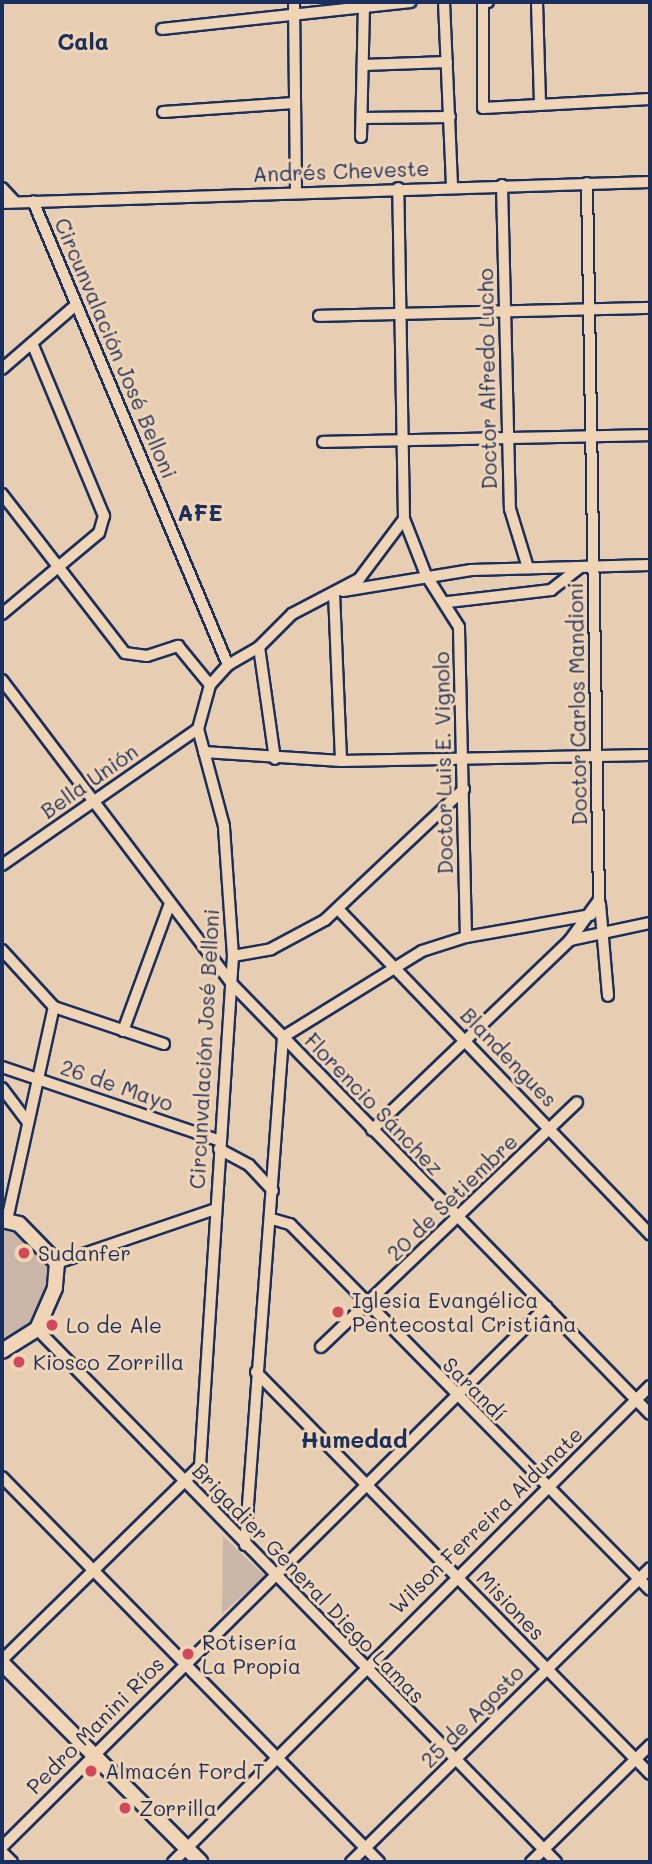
<!DOCTYPE html>
<meta charset="utf-8">
<style>
body{margin:0}
#map{position:relative;width:652px;height:1864px;overflow:hidden;background:#e7cdb2;font-family:Mali,sans-serif}
div>[style]{position:absolute}
.green>*{inset:0;background:#c9b6a6}
.roads{filter:drop-shadow(2px 0 #1b2f5e) drop-shadow(-2px 0 #1b2f5e) drop-shadow(0 2px #1b2f5e) drop-shadow(0 -2px #1b2f5e)}
.minor>*{height:10px;margin:-5px;padding:0 5px;transform-origin:5px;border-radius:5px;background:#efd4b6}
.secondary>*{height:14px;margin:-7px;padding:0 7px;transform-origin:7px;border-radius:7px;background:#efd4b6}
.dots>*{width:19px;height:19px;translate:-50% -50%;box-sizing:border-box;border:4px solid #efd4b6;border-radius:50%}
span{translate:-50% -50%;white-space:nowrap;text-align:center;line-height:1.15;-webkit-text-stroke:6px #efd4b6;paint-order:stroke}
.street-label{font-size:21px;color:#1b2f5e}
.poi-label{font-size:21px;color:#1b2f5e}
.left{translate:0 -50%;text-align:left}
.neighbourhood-label{font-size:23px;color:#1b2f5e;font-weight:700}
.frame{position:absolute;inset:0;border:4px solid #1b2f5e;pointer-events:none}
</style>
<div id="map">
<div class="green">
<i style="clip-path:polygon(2px 1225px,51px 1262px,52px 1278px,32px 1327px,2px 1344px)"></i>
<i style="clip-path:polygon(223px 1536px,265px 1576px,222px 1614px)"></i>
</div>
<div class="roads">
<div class="minor">
<i style="left:294px;top:2px;width:190px;rotate:89.4deg"></i>
<i style="left:444px;top:2px;width:184px;rotate:87.5deg"></i>
<i style="left:488px;top:2px;width:5px;rotate:169deg"></i>
<i style="left:483px;top:3px;width:105px;rotate:90deg"></i>
<i style="left:483px;top:108px;width:167px;rotate:-3.1deg"></i>
<i style="left:537px;top:2px;width:102px;rotate:88.3deg"></i>
<i style="left:162px;top:29px;width:250px;rotate:-6.2deg"></i>
<i style="left:363px;top:65px;width:84px;rotate:-2deg"></i>
<i style="left:163px;top:112px;width:131px;rotate:-3.9deg"></i>
<i style="left:362px;top:118px;width:88px;rotate:-0.7deg"></i>
<i style="left:361px;top:137px;width:131px;rotate:-88.7deg"></i>
<i style="left:502px;top:185px;width:324px;rotate:88.6deg"></i>
<i style="left:510px;top:509px;width:62px;rotate:73deg"></i>
<i style="left:2px;top:188px;width:19px;rotate:47deg"></i>
<i style="left:2px;top:203px;width:648px;rotate:-1.86deg"></i>
<i style="left:319px;top:316px;width:331px;rotate:-1.4deg"></i>
<i style="left:2px;top:369px;width:98px;rotate:-40.9deg"></i>
<i style="left:323px;top:442px;width:327px;rotate:-1.2deg"></i>
<i style="left:2px;top:494px;width:201px;rotate:52.3deg"></i>
<i style="left:125px;top:653px;width:22px;rotate:8deg"></i>
<i style="left:147px;top:656px;width:33px;rotate:-18deg"></i>
<i style="left:178px;top:646px;width:50px;rotate:50.6deg"></i>
<i style="left:343px;top:591px;width:130px;rotate:-9.3deg"></i>
<i style="left:471px;top:570px;width:179px;rotate:-1.6deg"></i>
<i style="left:334px;top:593px;width:168px;rotate:87.6deg"></i>
<i style="left:448px;top:602px;width:104px;rotate:-6.6deg"></i>
<i style="left:551px;top:590px;width:37px;rotate:-38deg"></i>
<i style="left:2px;top:614px;width:126px;rotate:-39.9deg"></i>
<i style="left:99px;top:533px;width:18px;rotate:-74deg"></i>
<i style="left:104px;top:516px;width:187px;rotate:-112.6deg"></i>
<i style="left:259px;top:647px;width:113px;rotate:81.9deg"></i>
<i style="left:228px;top:665px;width:36px;rotate:-30deg"></i>
<i style="left:259px;top:647px;width:47px;rotate:-45deg"></i>
<i style="left:292px;top:614px;width:76px;rotate:-27.6deg"></i>
<i style="left:359px;top:579px;width:75px;rotate:-53.1deg"></i>
<i style="left:2px;top:680px;width:380px;rotate:52.9deg"></i>
<i style="left:231px;top:983px;width:601px;rotate:45.81deg"></i>
<i style="left:204px;top:752px;width:137px;rotate:3.8deg"></i>
<i style="left:341px;top:761px;width:309px;rotate:-1.1deg"></i>
<i style="left:2px;top:865px;width:239px;rotate:-34.8deg"></i>
<i style="left:600px;top:904px;width:92px;rotate:85deg"></i>
<i style="left:338px;top:909px;width:451px;rotate:46.2deg"></i>
<i style="left:466px;top:937px;width:127px;rotate:-10deg"></i>
<i style="left:570px;top:940px;width:82px;rotate:-12deg"></i>
<i style="left:2px;top:950px;width:77px;rotate:47.6deg"></i>
<i style="left:54px;top:1007px;width:116px;rotate:18.6deg"></i>
<i style="left:233px;top:956px;width:39px;rotate:-10deg"></i>
<i style="left:271px;top:949px;width:61px;rotate:-28.2deg"></i>
<i style="left:325px;top:920px;width:191px;rotate:-43.3deg"></i>
<i style="left:123px;top:1031px;width:136px;rotate:-69.8deg"></i>
<i style="left:283px;top:1037px;width:163px;rotate:-31.7deg"></i>
<i style="left:422px;top:951px;width:46px;rotate:-17.7deg"></i>
<i style="left:466px;top:937px;width:310px;rotate:-91.3deg"></i>
<i style="left:459px;top:627px;width:62px;rotate:-122.4deg"></i>
<i style="left:426px;top:575px;width:60px;rotate:-111.4deg"></i>
<i style="left:404px;top:519px;width:331px;rotate:-91deg"></i>
<i style="left:2px;top:1067px;width:230px;rotate:18.7deg"></i>
<i style="left:2px;top:1088px;width:41px;rotate:52.9deg"></i>
<i style="left:372px;top:1130px;width:274px;rotate:-43.8deg"></i>
<i style="left:570px;top:940px;width:49px;rotate:-54.1deg"></i>
<i style="left:599px;top:900px;width:717px;rotate:-90.96deg"></i>
<i style="left:219px;top:1149px;width:34px;rotate:28deg"></i>
<i style="left:249px;top:1165px;width:35px;rotate:47deg"></i>
<i style="left:272px;top:1219px;width:19px;rotate:16deg"></i>
<i style="left:290px;top:1224px;width:513px;rotate:45.47deg"></i>
<i style="left:7px;top:1220px;width:218px;rotate:-77.6deg"></i>
<i style="left:57px;top:1263px;width:168px;rotate:-18.8deg"></i>
<i style="left:37px;top:1329px;width:744px;rotate:45.76deg"></i>
<i style="left:321px;top:1347px;width:354px;rotate:-43.7deg"></i>
<i style="left:256px;top:1372px;width:563px;rotate:45.58deg"></i>
<i style="left:2px;top:1477px;width:539px;rotate:45.6deg"></i>
<i style="left:245px;top:1545px;width:509px;rotate:-85.72deg"></i>
<i style="left:2px;top:1660px;width:277px;rotate:-44.4deg"></i>
<i style="left:200px;top:1466px;width:511px;rotate:-86.3deg"></i>
<i style="left:233px;top:956px;width:130px;rotate:-94deg"></i>
<i style="left:224px;top:826px;width:100px;rotate:-105deg"></i>
<i style="left:198px;top:729px;width:46px;rotate:-74.7deg"></i>
<i style="left:210px;top:685px;width:27px;rotate:-48deg"></i>
<i style="left:228px;top:665px;width:503px;rotate:-112.8deg"></i>
<i style="left:2px;top:1847px;width:767px;rotate:-44.79deg"></i>
<i style="left:2px;top:1852px;width:14px;rotate:45deg"></i>
<i style="left:173px;top:1862px;width:674px;rotate:-44.94deg"></i>
<i style="left:351px;top:1862px;width:419px;rotate:-44.5deg"></i>
<i style="left:531px;top:1862px;width:167px;rotate:-44.5deg"></i>
</div>
<div class="secondary">
<i style="left:2px;top:1220px;width:17px;rotate:13deg"></i>
<i style="left:19px;top:1224px;width:54px;rotate:45.7deg"></i>
<i style="left:57px;top:1263px;width:25px;rotate:95deg"></i>
<i style="left:55px;top:1288px;width:45px;rotate:113.7deg"></i>
<i style="left:37px;top:1329px;width:41px;rotate:147.8deg"></i>
<i style="left:2px;top:1663px;width:281px;rotate:45.1deg"></i>
</div>
</div>
<div class="dots">
<i style="left:24px;top:1253px;background:#d1495b"></i>
<i style="left:338px;top:1312px;background:#d1495b"></i>
<i style="left:52px;top:1325px;background:#d1495b"></i>
<i style="left:19px;top:1362px;background:#d1495b"></i>
<i style="left:188px;top:1654px;background:#d1495b"></i>
<i style="left:91px;top:1771px;background:#d1495b"></i>
<i style="left:125px;top:1808px;background:#d1495b"></i>
</div>
<div class="street-label">
<span style="left:341px;top:171px;rotate:-2deg">Andrés Cheveste</span>
<span style="left:116px;top:348px;rotate:67deg">Circunvalación José Belloni</span>
<span style="left:487px;top:379px;rotate:-91deg">Doctor Alfredo Lucho</span>
<span style="left:577px;top:704px;rotate:-91deg">Doctor Carlos Mandioni</span>
<span style="left:443px;top:763px;rotate:-91deg">Doctor Luis E. Vignolo</span>
<span style="left:89px;top:781px;rotate:-35deg">Bella Unión</span>
<span style="left:204px;top:1049px;rotate:-87deg">Circunvalación José Belloni</span>
<span style="left:509px;top:1057px;rotate:46deg">Blandengues</span>
<span style="left:117px;top:1085px;rotate:19deg">26 de Mayo</span>
<span style="left:374px;top:1104px;rotate:46deg">Florencio Sánchez</span>
<span style="left:452px;top:1197px;rotate:-44deg">20 de Setiembre</span>
<span style="left:475px;top:1389px;rotate:45deg">Sarandí</span>
<span style="left:486px;top:1520px;rotate:-44deg">Wilson Ferreira Aldunate</span>
<span style="left:309px;top:1583px;rotate:46deg">Brigadier General Diego Lamas</span>
<span style="left:511px;top:1605px;rotate:46deg">Misiones</span>
<span style="left:472px;top:1716px;rotate:-45deg">25 de Agosto</span>
<span style="left:95px;top:1725px;rotate:-45deg">Pedro Manini Ríos</span>
</div>
<div class="poi-label">
<span class="left" style="left:38px;top:1253px">Sudanfer</span>
<span class="left" style="left:352px;top:1312px">Iglesia Evangélica<br>Pentecostal Cristiana</span>
<span class="left" style="left:66px;top:1325px">Lo de Ale</span>
<span class="left" style="left:33px;top:1362px">Kiosco Zorrilla</span>
<span class="left" style="left:202px;top:1654px">Rotisería<br>La Propia</span>
<span class="left" style="left:105px;top:1771px">Almacén Ford T</span>
<span class="left" style="left:139px;top:1808px">Zorrilla</span>
</div>
<div class="neighbourhood-label">
<span style="left:83px;top:41px">Cala</span>
<span style="left:200px;top:512px">AFE</span>
<span style="left:354px;top:1439px">Humedad</span>
</div>
<div class="frame"></div>
</div>
